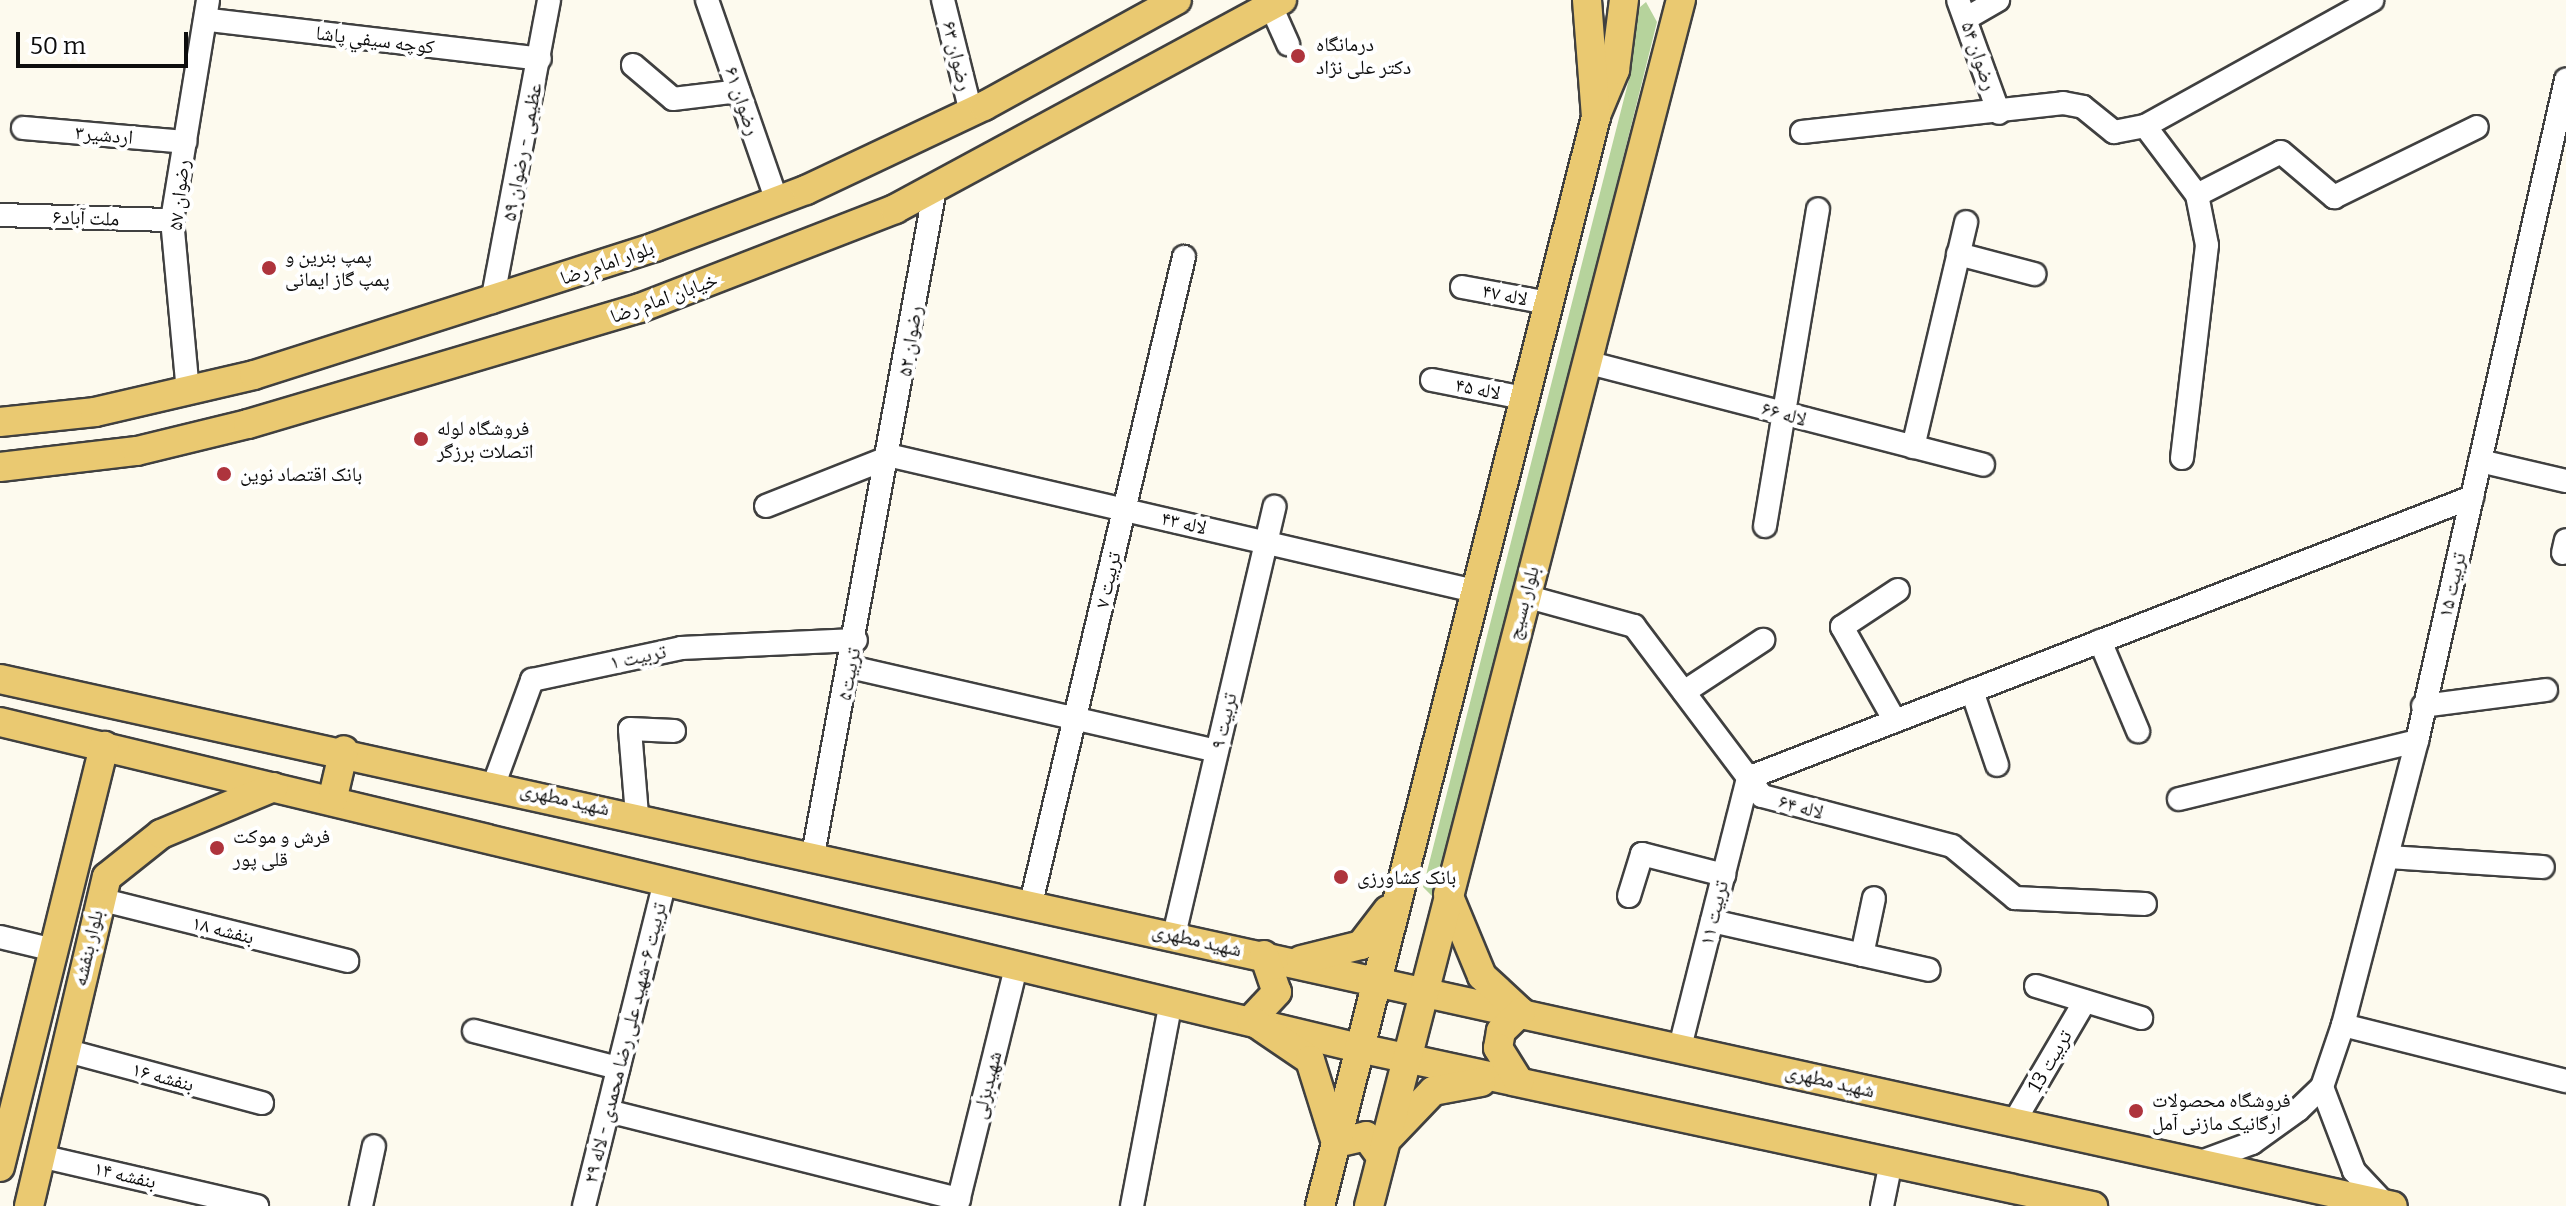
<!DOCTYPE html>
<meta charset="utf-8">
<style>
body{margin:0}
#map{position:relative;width:2566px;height:1206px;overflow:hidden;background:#fdfaee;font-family:Bitter,"Noto Naskh Arabic",serif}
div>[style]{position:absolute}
.forest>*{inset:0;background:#b6d39c}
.roads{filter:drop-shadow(2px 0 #404040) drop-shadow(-2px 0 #404040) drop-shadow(0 2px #404040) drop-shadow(0 -2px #404040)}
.minor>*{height:22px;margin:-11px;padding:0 11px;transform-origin:11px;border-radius:11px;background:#fff}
.major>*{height:28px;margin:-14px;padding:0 14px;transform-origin:14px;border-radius:14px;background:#eac971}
.dots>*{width:22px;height:22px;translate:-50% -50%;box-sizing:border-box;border:4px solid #fff;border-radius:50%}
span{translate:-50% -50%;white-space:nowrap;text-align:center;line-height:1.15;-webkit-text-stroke:8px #fff;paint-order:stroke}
.street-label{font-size:20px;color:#0d0d0d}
.poi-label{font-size:20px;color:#0d0d0d}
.left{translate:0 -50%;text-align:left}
.scale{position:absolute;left:16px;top:32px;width:172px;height:36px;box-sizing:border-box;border:4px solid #0d0d0d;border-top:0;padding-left:10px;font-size:24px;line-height:28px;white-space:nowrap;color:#0d0d0d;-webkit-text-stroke:6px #fff;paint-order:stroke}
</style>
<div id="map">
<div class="forest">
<i style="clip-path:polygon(1646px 2px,1657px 22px,1441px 888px,1433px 897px,1423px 887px,1629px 79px,1633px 13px)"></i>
</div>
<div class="roads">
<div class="minor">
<i style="left:707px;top:0;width:213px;rotate:70.8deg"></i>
<i style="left:943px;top:0;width:115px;rotate:76deg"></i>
<i style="left:1958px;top:0;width:120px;rotate:70.1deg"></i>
<i style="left:1271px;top:6px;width:42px;rotate:65.9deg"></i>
<i style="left:1967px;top:18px;width:36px;rotate:-30deg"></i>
<i style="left:210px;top:20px;width:332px;rotate:6.7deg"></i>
<i style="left:633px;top:65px;width:52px;rotate:40.4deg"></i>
<i style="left:673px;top:99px;width:66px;rotate:-6.9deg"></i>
<i style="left:2145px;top:126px;width:86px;rotate:53deg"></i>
<i style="left:2197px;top:195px;width:94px;rotate:-27.1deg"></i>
<i style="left:2281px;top:152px;width:70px;rotate:40.3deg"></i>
<i style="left:2334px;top:197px;width:159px;rotate:-26.1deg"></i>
<i style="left:23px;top:128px;width:163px;rotate:4.9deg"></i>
<i style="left:1802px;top:132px;width:263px;rotate:-6.3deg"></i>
<i style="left:2063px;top:103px;width:20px;rotate:11deg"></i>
<i style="left:2083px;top:107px;width:40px;rotate:39deg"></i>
<i style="left:2114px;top:132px;width:32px;rotate:-11deg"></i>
<i style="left:2145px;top:126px;width:260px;rotate:-29deg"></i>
<i style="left:0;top:215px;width:172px;rotate:1.7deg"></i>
<i style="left:1958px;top:254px;width:79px;rotate:14.7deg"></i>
<i style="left:1462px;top:287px;width:87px;rotate:10.5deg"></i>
<i style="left:492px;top:302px;width:307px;rotate:-79.3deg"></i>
<i style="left:1586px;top:362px;width:410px;rotate:14.5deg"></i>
<i style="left:1432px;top:380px;width:94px;rotate:11.1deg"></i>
<i style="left:188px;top:392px;width:173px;rotate:-95.3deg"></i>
<i style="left:172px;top:220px;width:223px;rotate:-80.7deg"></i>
<i style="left:1913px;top:447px;width:231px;rotate:-76.7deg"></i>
<i style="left:2182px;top:458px;width:214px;rotate:-83.3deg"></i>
<i style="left:2207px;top:245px;width:51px;rotate:-101.3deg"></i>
<i style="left:2480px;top:461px;width:88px;rotate:13.1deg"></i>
<i style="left:766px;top:506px;width:136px;rotate:-21.6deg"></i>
<i style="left:892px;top:456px;width:598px;rotate:13.04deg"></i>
<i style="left:1765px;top:526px;width:321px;rotate:-80.5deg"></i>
<i style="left:2563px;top:553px;width:13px;rotate:-77deg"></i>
<i style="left:1525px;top:596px;width:113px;rotate:15.4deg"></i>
<i style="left:1634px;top:626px;width:213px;rotate:53deg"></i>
<i style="left:1762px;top:796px;width:196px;rotate:14.7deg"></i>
<i style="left:1952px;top:846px;width:82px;rotate:39.5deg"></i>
<i style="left:2015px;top:898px;width:130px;rotate:2.6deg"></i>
<i style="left:2100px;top:641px;width:98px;rotate:67.1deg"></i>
<i style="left:850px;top:667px;width:376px;rotate:12.9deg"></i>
<i style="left:1972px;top:691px;width:78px;rotate:71.3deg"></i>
<i style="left:1684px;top:692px;width:95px;rotate:-33.4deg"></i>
<i style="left:2423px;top:706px;width:124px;rotate:-7.4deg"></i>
<i style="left:1895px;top:721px;width:108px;rotate:-119.4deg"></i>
<i style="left:1842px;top:627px;width:67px;rotate:-33.5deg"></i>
<i style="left:494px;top:784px;width:111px;rotate:-69.9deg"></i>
<i style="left:532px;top:680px;width:152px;rotate:-12.1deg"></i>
<i style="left:681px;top:648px;width:175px;rotate:-2.6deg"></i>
<i style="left:2179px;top:799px;width:245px;rotate:-13.7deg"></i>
<i style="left:637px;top:815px;width:86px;rotate:-94.7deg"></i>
<i style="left:630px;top:729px;width:44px;rotate:2.6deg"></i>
<i style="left:813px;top:855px;width:677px;rotate:-79.62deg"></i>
<i style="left:2388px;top:857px;width:155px;rotate:3.7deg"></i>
<i style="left:1629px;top:896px;width:44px;rotate:-72.8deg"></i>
<i style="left:1642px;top:854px;width:85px;rotate:14.4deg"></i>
<i style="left:99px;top:899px;width:256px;rotate:14deg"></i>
<i style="left:1031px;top:903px;width:664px;rotate:-76.68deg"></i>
<i style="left:1712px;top:921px;width:222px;rotate:12.7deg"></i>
<i style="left:1174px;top:935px;width:440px;rotate:-76.8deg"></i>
<i style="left:0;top:937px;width:56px;rotate:13.5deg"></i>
<i style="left:1862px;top:955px;width:58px;rotate:-78.1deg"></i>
<i style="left:2036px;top:986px;width:110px;rotate:16.9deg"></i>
<i style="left:2343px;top:1025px;width:230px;rotate:14.1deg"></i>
<i style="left:474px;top:1031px;width:149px;rotate:14.4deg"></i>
<i style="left:1680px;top:1047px;width:277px;rotate:-75.8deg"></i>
<i style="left:1748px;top:778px;width:777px;rotate:-21.21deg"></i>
<i style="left:64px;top:1050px;width:205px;rotate:15deg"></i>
<i style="left:2322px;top:1087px;width:90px;rotate:69.1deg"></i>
<i style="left:2354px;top:1171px;width:45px;rotate:46.8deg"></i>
<i style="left:608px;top:1111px;width:362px;rotate:14.1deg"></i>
<i style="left:2014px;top:1122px;width:140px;rotate:-59.6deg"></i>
<i style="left:40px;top:1156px;width:223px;rotate:13deg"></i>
<i style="left:2198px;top:1163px;width:58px;rotate:-20.3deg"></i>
<i style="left:2252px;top:1143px;width:57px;rotate:-35.7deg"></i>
<i style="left:2298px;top:1110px;width:33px;rotate:-44deg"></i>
<i style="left:2322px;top:1087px;width:65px;rotate:-71.3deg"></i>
<i style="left:2343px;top:1025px;width:293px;rotate:-75.4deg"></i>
<i style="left:2417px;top:741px;width:678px;rotate:-77.3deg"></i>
<i style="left:361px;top:1206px;width:61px;rotate:-77.8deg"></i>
<i style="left:584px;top:1206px;width:336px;rotate:-76deg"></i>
<i style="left:957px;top:1206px;width:249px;rotate:-76.1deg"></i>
<i style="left:1132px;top:1206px;width:209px;rotate:-79.2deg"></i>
<i style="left:1882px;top:1206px;width:45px;rotate:-78.4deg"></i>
</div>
<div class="major">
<i style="left:1597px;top:113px;width:47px;rotate:-67.3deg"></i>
<i style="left:1615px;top:70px;width:71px;rotate:-82.7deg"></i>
<i style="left:0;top:422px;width:96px;rotate:-6deg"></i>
<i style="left:95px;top:412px;width:163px;rotate:-13.1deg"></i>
<i style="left:254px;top:375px;width:421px;rotate:-17.7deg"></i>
<i style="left:655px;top:247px;width:161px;rotate:-20.7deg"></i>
<i style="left:806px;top:190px;width:197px;rotate:-25.3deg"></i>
<i style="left:984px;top:106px;width:220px;rotate:-28.8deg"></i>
<i style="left:0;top:467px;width:138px;rotate:-6.7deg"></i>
<i style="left:137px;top:451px;width:114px;rotate:-13.7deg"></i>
<i style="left:248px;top:424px;width:409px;rotate:-16.5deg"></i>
<i style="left:640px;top:308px;width:274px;rotate:-21.2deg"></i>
<i style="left:895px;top:209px;width:440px;rotate:-28.4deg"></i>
<i style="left:0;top:679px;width:2450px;rotate:12.42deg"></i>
<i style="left:0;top:722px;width:1398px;rotate:13.49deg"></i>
<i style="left:1359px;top:1048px;width:751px;rotate:12.15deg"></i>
<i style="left:332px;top:801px;width:52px;rotate:-76.8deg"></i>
<i style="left:1448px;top:894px;width:89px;rotate:67.5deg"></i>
<i style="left:1482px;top:976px;width:53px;rotate:42.7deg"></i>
<i style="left:1521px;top:1012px;width:28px;rotate:136deg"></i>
<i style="left:1501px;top:1031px;width:17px;rotate:100deg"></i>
<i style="left:1498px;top:1048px;width:40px;rotate:58deg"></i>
<i style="left:1264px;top:955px;width:39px;rotate:71deg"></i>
<i style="left:1277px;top:992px;width:38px;rotate:133deg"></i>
<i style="left:1251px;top:1020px;width:71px;rotate:34.1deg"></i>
<i style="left:1310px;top:1060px;width:87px;rotate:72.6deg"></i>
<i style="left:1336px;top:1143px;width:31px;rotate:-13deg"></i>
<i style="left:1366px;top:1136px;width:26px;rotate:54deg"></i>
<i style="left:1301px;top:960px;width:62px;rotate:-14deg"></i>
<i style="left:1361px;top:945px;width:44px;rotate:-52.4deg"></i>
<i style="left:1389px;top:1137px;width:64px;rotate:-46.3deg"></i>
<i style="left:1433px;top:1091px;width:49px;rotate:-10.6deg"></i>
<i style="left:0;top:1167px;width:434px;rotate:-76.1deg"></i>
<i style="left:29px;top:1206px;width:338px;rotate:-76.7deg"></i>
<i style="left:107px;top:877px;width:69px;rotate:-38.5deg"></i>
<i style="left:161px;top:834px;width:122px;rotate:-22.6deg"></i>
<i style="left:1320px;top:1206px;width:1123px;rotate:-75.78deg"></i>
<i style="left:1596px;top:117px;width:117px;rotate:-94.4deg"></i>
<i style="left:1369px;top:1206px;width:1246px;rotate:-75.5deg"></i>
</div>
</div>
<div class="dots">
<i style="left:1298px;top:56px;background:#ae343d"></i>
<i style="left:269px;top:268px;background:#ae343d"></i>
<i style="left:421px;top:439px;background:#ae343d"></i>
<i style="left:224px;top:474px;background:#ae343d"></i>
<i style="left:217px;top:848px;background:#ae343d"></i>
<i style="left:1341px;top:877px;background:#ae343d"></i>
<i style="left:2136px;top:1111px;background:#ae343d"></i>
</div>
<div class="street-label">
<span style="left:375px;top:40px;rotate:7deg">كوچه سيفي پاشا</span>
<span style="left:957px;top:56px;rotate:76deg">رضوان ۶۳</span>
<span style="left:1979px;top:56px;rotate:71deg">رضوان ۵۴</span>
<span style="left:742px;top:101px;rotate:71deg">رضوان ۶۱</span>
<span style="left:104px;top:135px;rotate:5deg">اردشیر۳</span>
<span style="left:522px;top:152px;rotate:-79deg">عظیمی - رضوان ۵۹</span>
<span style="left:179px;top:195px;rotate:-84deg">رضوان ۵۷</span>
<span style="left:86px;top:218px;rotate:2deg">ملت آباد۶</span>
<span style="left:607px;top:263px;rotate:-19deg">بلوار امام رضا</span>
<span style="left:1505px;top:295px;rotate:11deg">لاله ۴۷</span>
<span style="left:664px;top:298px;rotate:-20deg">خیابان امام رضا</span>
<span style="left:910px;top:341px;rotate:-81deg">رضوان ۵۲</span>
<span style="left:1478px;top:389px;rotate:11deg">لاله ۴۵</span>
<span style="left:1784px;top:414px;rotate:15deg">لاله ۶۶</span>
<span style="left:1184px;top:523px;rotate:13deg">لاله ۴۳</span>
<span style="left:1108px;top:580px;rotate:-77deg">تربیت ۷</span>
<span style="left:2452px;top:585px;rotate:-77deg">تربیت ۱۵</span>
<span style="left:1523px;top:603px;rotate:-75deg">بلوار بسیج</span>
<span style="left:638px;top:657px;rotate:-12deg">تربیت ۱</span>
<span style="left:849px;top:674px;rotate:-79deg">تربیت۵</span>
<span style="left:1224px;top:721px;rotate:-77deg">تربیت ۹</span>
<span style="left:565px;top:799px;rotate:13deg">شهید مطهری</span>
<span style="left:1801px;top:807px;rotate:15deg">لاله ۶۴</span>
<span style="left:1714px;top:913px;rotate:-76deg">تربیت ۱۱</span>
<span style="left:223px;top:930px;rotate:14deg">بنفشه ۱۸</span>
<span style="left:1197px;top:940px;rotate:13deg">شهید مطهری</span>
<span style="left:88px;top:948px;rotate:-77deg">بلوار بنفشه</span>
<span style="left:625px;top:1043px;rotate:-76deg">تربیت ۶-شهید علی رضا محمدی - لاله ۲۹</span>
<span style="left:2050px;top:1061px;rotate:-60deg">تربیت 13</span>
<span style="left:163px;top:1077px;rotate:15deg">بنفشه ۱۶</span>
<span style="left:1830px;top:1081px;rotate:13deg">شهید مطهری</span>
<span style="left:987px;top:1085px;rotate:-76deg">شهیدبزلی</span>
<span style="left:125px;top:1175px;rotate:13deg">بنفشه ۱۴</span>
</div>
<div class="poi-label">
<span class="left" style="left:1316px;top:56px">درمانگاه<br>دکتر علی نژاد</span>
<span class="left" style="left:285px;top:268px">پمپ بنرین و<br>پمپ گاز ایمانی</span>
<span class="left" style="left:437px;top:440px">فروشگاه لوله<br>اتصلات برزگر</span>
<span class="left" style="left:240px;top:474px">بانک اقتصاد نوین</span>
<span class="left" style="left:233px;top:848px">فرش و موکت<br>قلی پور</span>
<span class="left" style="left:1357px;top:877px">بانک کشاورزی</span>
<span class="left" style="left:2152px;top:1112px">فروشگاه محصولات<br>ارگانیک مازنی آمل</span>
</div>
<div class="scale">50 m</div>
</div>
